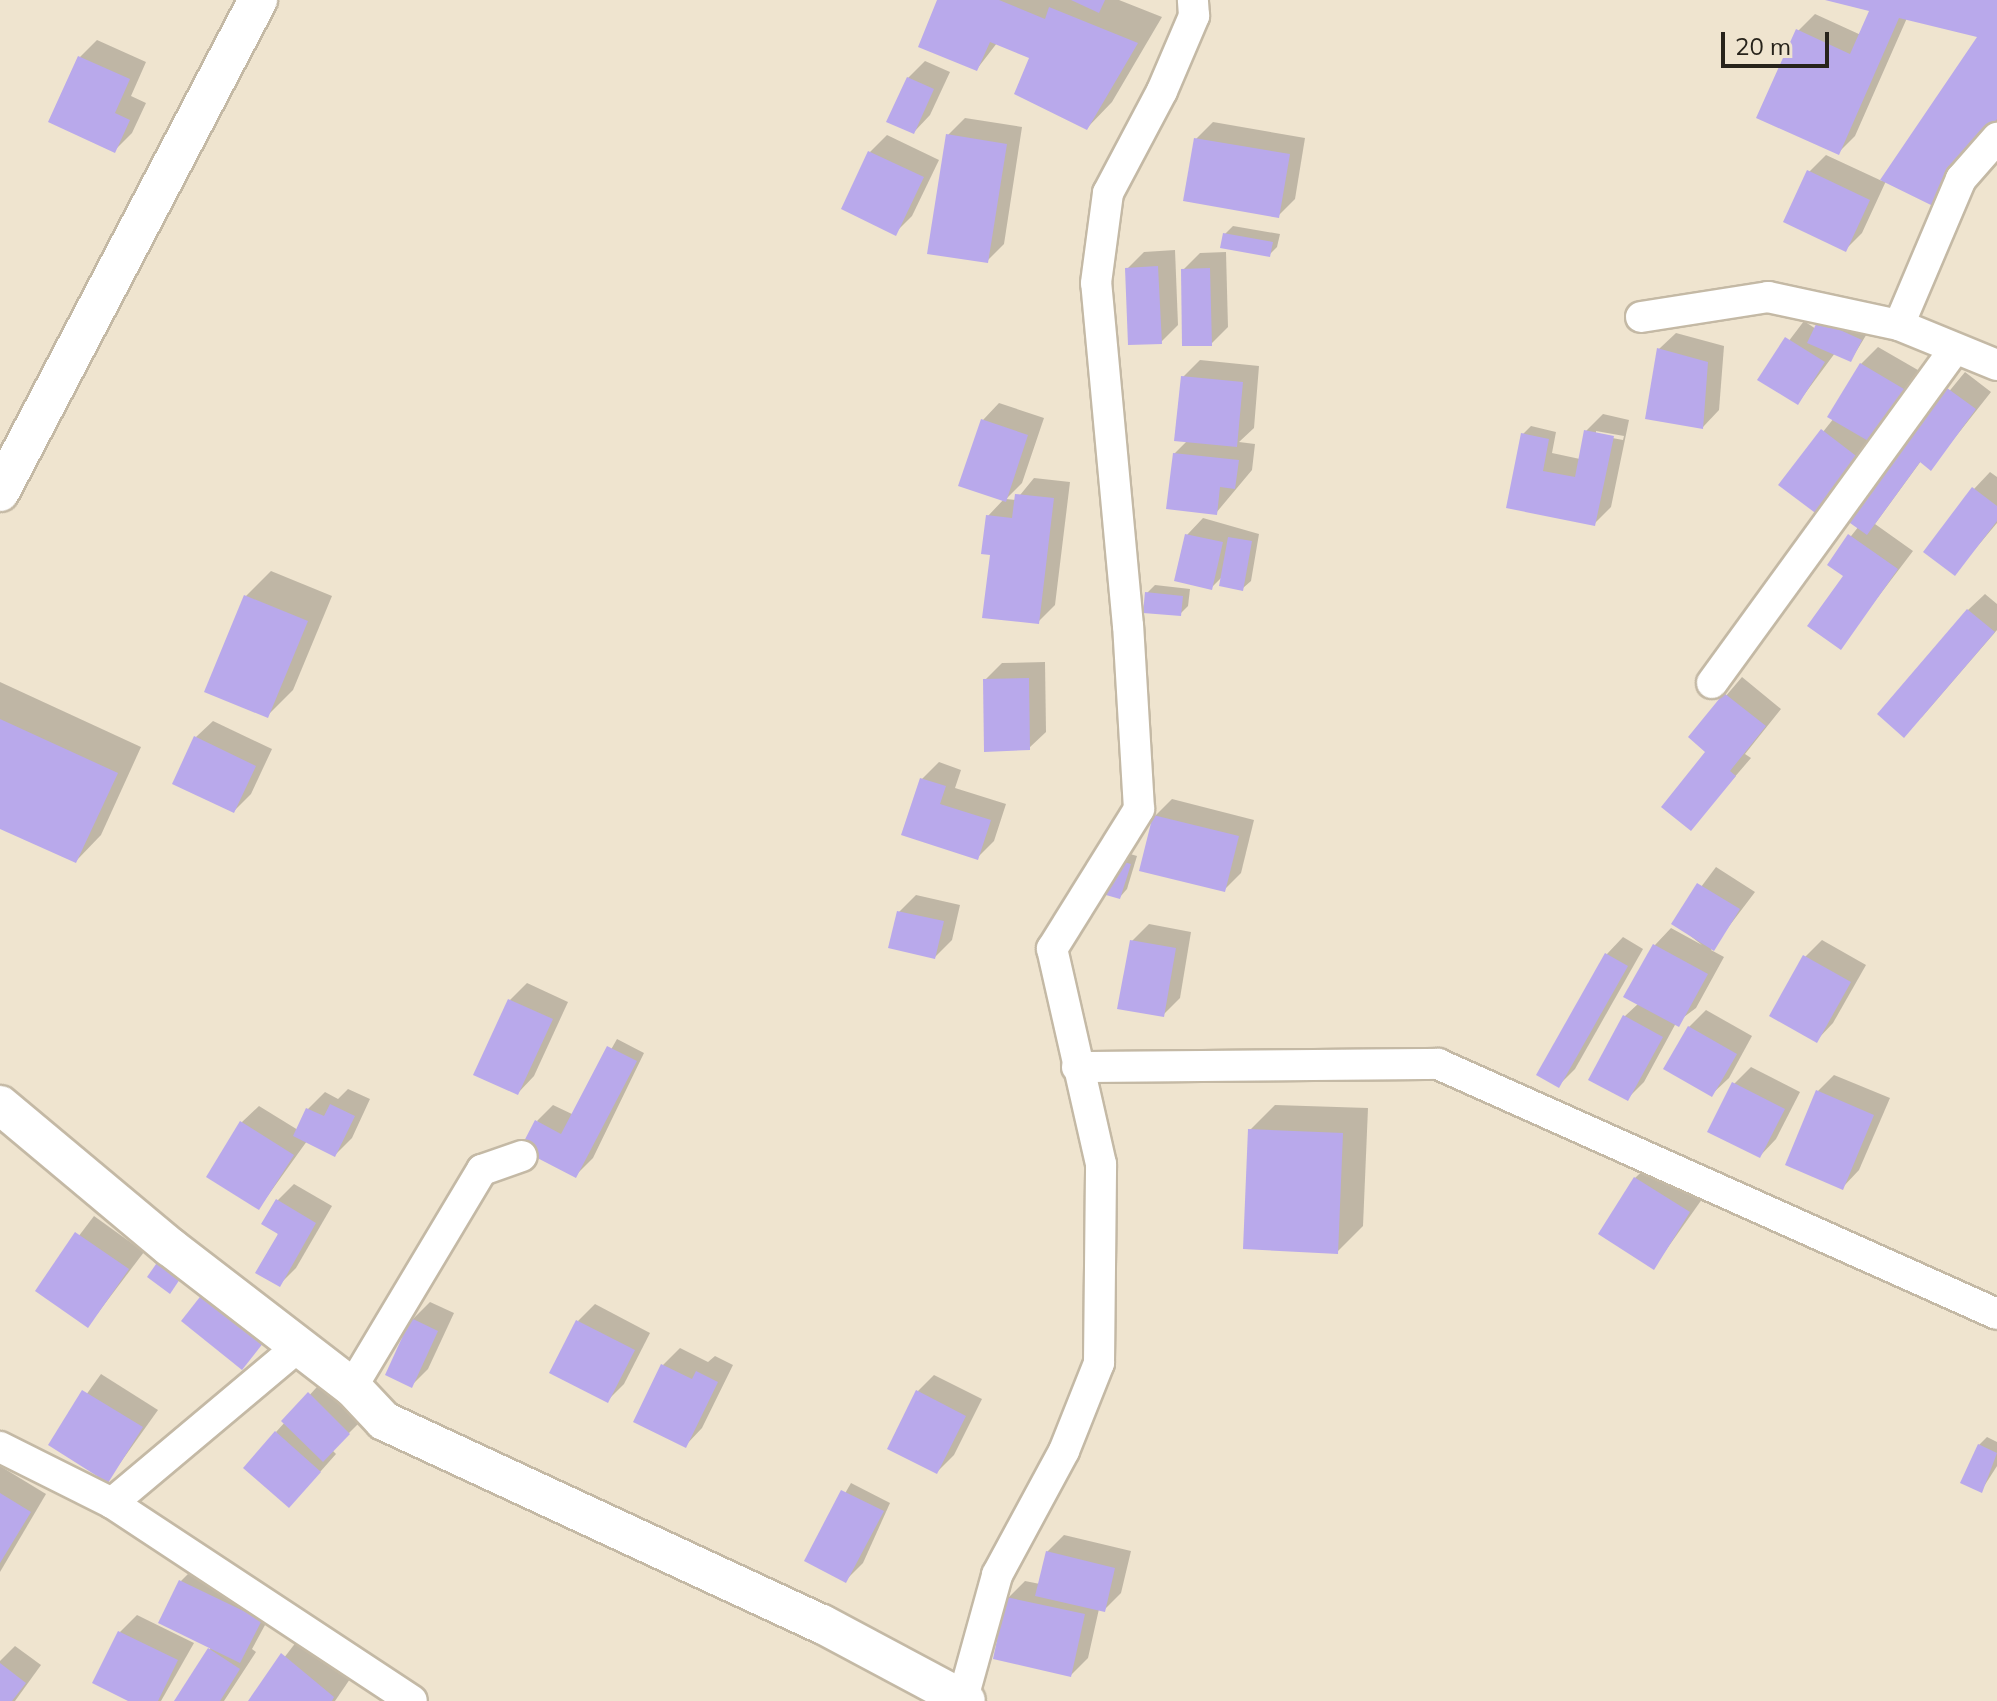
<!DOCTYPE html>
<style>
body{margin:0}
#map{position:relative;width:1997px;height:1701px;overflow:hidden;background:#efe4cf;font-family:Mulish,sans-serif}
div>[style]{position:absolute}
.shadow>*{inset:0;background:#0003}
.building>*{inset:0;background:#b9a9eb}
.roads{filter:drop-shadow(2px 0 #c4b9a5) drop-shadow(-2px 0 #c4b9a5) drop-shadow(0 2px #c4b9a5) drop-shadow(0 -2px #c4b9a5)}
.minor>*{height:30px;margin:-15px;padding:0 15px;transform-origin:15px;border-radius:15px;background:#fff}
.tertiary>*{height:38px;margin:-19px;padding:0 19px;transform-origin:19px;border-radius:19px;background:#fff}
span{translate:-50% -50%;white-space:nowrap;text-align:center;line-height:1.15;-webkit-text-stroke:6px #efe4cf;paint-order:stroke}
.scale{position:absolute;left:1721px;top:32px;width:108px;height:36px;box-sizing:border-box;border:4px solid #27231b;border-top:0;padding-left:10px;font-size:24px;line-height:28px;white-space:nowrap;color:#27231b;-webkit-text-stroke:6px #efe4cf;paint-order:stroke}
</style>
<div id="map">
<div class="shadow">
<i style="clip-path:polygon(939px 0,1119px 0,1162px 17px,1112px 102px,1087px 128px,1035px 49px,997px 43px,977px 69px)"></i>
<i style="clip-path:polygon(1829px 0,1997px 0,1997px 127px,1886px 181px,1862px 233px,1845px 250px,1809px 172px,1826px 155px,1882px 181px,1980px 36px,1907px 18px,1855px 136px,1838px 153px,1798px 31px,1815px 14px,1861px 35px,1872px 10px)"></i>
<i style="clip-path:polygon(97px 40px,146px 62px,131px 96px,146px 103px,132px 133px,115px 150px,51px 121px,80px 57px)"></i>
<i style="clip-path:polygon(925px 61px,950px 72px,930px 115px,914px 132px,908px 78px)"></i>
<i style="clip-path:polygon(965px 118px,1022px 127px,1004px 244px,987px 261px,948px 135px)"></i>
<i style="clip-path:polygon(1213px 122px,1305px 138px,1295px 199px,1278px 216px,1196px 139px)"></i>
<i style="clip-path:polygon(887px 135px,939px 160px,912px 216px,895px 233px,843px 208px,870px 152px)"></i>
<i style="clip-path:polygon(1233px 226px,1280px 234px,1277px 247px,1269px 255px,1225px 234px)"></i>
<i style="clip-path:polygon(1175px 250px,1178px 325px,1161px 342px,1127px 269px,1144px 252px)"></i>
<i style="clip-path:polygon(1226px 252px,1228px 327px,1211px 344px,1183px 270px,1200px 253px)"></i>
<i style="clip-path:polygon(1804px 321px,1816px 329px,1819px 321px,1868px 332px,1851px 360px,1835px 353px,1798px 403px,1760px 379px)"></i>
<i style="clip-path:polygon(1676px 333px,1724px 346px,1719px 410px,1703px 427px,1659px 349px)"></i>
<i style="clip-path:polygon(1878px 347px,1930px 377px,1822px 516px,1781px 485px,1834px 418px,1861px 364px)"></i>
<i style="clip-path:polygon(1200px 360px,1259px 366px,1254px 428px,1239px 442px,1255px 444px,1252px 470px,1216px 513px,1174px 454px,1188px 440px,1183px 377px)"></i>
<i style="clip-path:polygon(1965px 372px,1991px 392px,1931px 468px,1921px 461px,1875px 524px,1913px 551px,1840px 647px,1846px 576px,1829px 564px,1859px 526px,1846px 517px)"></i>
<i style="clip-path:polygon(999px 403px,1044px 418px,1022px 483px,1006px 499px,1016px 500px,1034px 478px,1070px 482px,1055px 605px,1038px 622px,992px 553px,988px 516px,1004px 499px,983px 420px)"></i>
<i style="clip-path:polygon(evenodd,1603px 414px,1629px 420px,1611px 507px,1594px 524px,1508px 506px,1523px 434px,1531px 426px,1556px 432px,1552px 453px,1580px 459px,1586px 431px,1603px 414px,1596px 431px,1624px 436px,1623px 440px,1596px 435px,1596px 431px)"></i>
<i style="clip-path:polygon(1990px 472px,1997px 477px,1997px 523px,1955px 573px,1974px 489px)"></i>
<i style="clip-path:polygon(1203px 518px,1259px 534px,1251px 581px,1243px 588px,1223px 576px,1211px 588px,1187px 535px)"></i>
<i style="clip-path:polygon(271px 571px,332px 596px,293px 690px,267px 716px,245px 597px)"></i>
<i style="clip-path:polygon(1155px 585px,1190px 589px,1188px 606px,1180px 614px,1147px 593px)"></i>
<i style="clip-path:polygon(1985px 594px,1997px 604px,1997px 630px,1921px 718px,1968px 610px)"></i>
<i style="clip-path:polygon(1045px 662px,1046px 732px,1029px 748px,985px 680px,1002px 663px)"></i>
<i style="clip-path:polygon(1742px 677px,1781px 709px,1745px 754px,1751px 758px,1691px 828px,1708px 751px,1691px 737px)"></i>
<i style="clip-path:polygon(0 682px,141px 747px,101px 835px,76px 861px,0 826px)"></i>
<i style="clip-path:polygon(213px 721px,272px 749px,251px 794px,234px 811px,196px 737px)"></i>
<i style="clip-path:polygon(939px 762px,961px 770px,955px 788px,1006px 804px,994px 841px,977px 858px,922px 779px)"></i>
<i style="clip-path:polygon(1172px 799px,1254px 820px,1241px 873px,1224px 890px,1155px 816px)"></i>
<i style="clip-path:polygon(1120px 851px,1137px 856px,1127px 889px,1120px 897px)"></i>
<i style="clip-path:polygon(1716px 867px,1755px 892px,1711px 950px,1724px 957px,1696px 1008px,1676px 1023px,1644px 1082px,1627px 1099px,1625px 1016px,1639px 1003px,1655px 945px,1671px 928px,1702px 945px,1674px 923px)"></i>
<i style="clip-path:polygon(916px 895px,960px 905px,952px 940px,935px 957px,899px 912px)"></i>
<i style="clip-path:polygon(1149px 924px,1191px 932px,1180px 998px,1163px 1015px,1132px 941px)"></i>
<i style="clip-path:polygon(1623px 937px,1643px 949px,1575px 1069px,1559px 1085px,1607px 954px)"></i>
<i style="clip-path:polygon(1822px 940px,1866px 965px,1833px 1023px,1817px 1040px,1805px 957px)"></i>
<i style="clip-path:polygon(527px 983px,568px 1002px,534px 1076px,518px 1093px,510px 1000px)"></i>
<i style="clip-path:polygon(1706px 1010px,1752px 1036px,1729px 1078px,1712px 1094px,1689px 1027px)"></i>
<i style="clip-path:polygon(617px 1039px,644px 1053px,593px 1158px,576px 1175px,537px 1121px,553px 1105px,574px 1115px)"></i>
<i style="clip-path:polygon(1751px 1067px,1800px 1092px,1776px 1139px,1760px 1156px,1734px 1084px)"></i>
<i style="clip-path:polygon(1834px 1075px,1890px 1098px,1859px 1170px,1843px 1187px,1817px 1092px)"></i>
<i style="clip-path:polygon(348px 1089px,370px 1099px,352px 1138px,335px 1155px,307px 1141px,259px 1208px,242px 1122px,259px 1106px,298px 1130px,308px 1109px,325px 1092px,338px 1099px)"></i>
<i style="clip-path:polygon(1275px 1105px,1368px 1108px,1363px 1226px,1337px 1252px,1250px 1130px)"></i>
<i style="clip-path:polygon(1652px 1162px,1705px 1195px,1654px 1267px,1635px 1178px)"></i>
<i style="clip-path:polygon(294px 1184px,332px 1206px,296px 1268px,279px 1285px,277px 1201px)"></i>
<i style="clip-path:polygon(94px 1216px,144px 1252px,88px 1326px,37px 1291px)"></i>
<i style="clip-path:polygon(430px 1302px,454px 1313px,428px 1369px,411px 1386px,413px 1319px)"></i>
<i style="clip-path:polygon(595px 1304px,650px 1333px,624px 1384px,608px 1400px,578px 1321px)"></i>
<i style="clip-path:polygon(680px 1348px,708px 1362px,715px 1356px,733px 1365px,702px 1428px,686px 1445px,663px 1365px)"></i>
<i style="clip-path:polygon(101px 1374px,158px 1410px,108px 1480px,51px 1444px)"></i>
<i style="clip-path:polygon(934px 1375px,982px 1399px,954px 1455px,937px 1472px,917px 1392px)"></i>
<i style="clip-path:polygon(326px 1377px,366px 1416px,332px 1450px,336px 1454px,305px 1489px,276px 1432px)"></i>
<i style="clip-path:polygon(1987px 1437px,1997px 1442px,1997px 1466px,1981px 1491px,1979px 1445px)"></i>
<i style="clip-path:polygon(0 1466px,46px 1494px,0 1572px)"></i>
<i style="clip-path:polygon(851px 1483px,890px 1503px,863px 1563px,846px 1580px,807px 1560px)"></i>
<i style="clip-path:polygon(1064px 1535px,1131px 1551px,1121px 1593px,1104px 1610px,1099px 1609px,1088px 1658px,1071px 1675px,1008px 1598px,1025px 1581px,1040px 1584px,1047px 1552px)"></i>
<i style="clip-path:polygon(198px 1564px,277px 1603px,252px 1649px,256px 1652px,224px 1701px,176px 1701px,211px 1647px,161px 1622px,181px 1581px)"></i>
<i style="clip-path:polygon(137px 1615px,194px 1643px,161px 1701px,133px 1701px,95px 1682px,120px 1632px)"></i>
<i style="clip-path:polygon(300px 1637px,350px 1679px,335px 1701px,251px 1701px)"></i>
<i style="clip-path:polygon(15px 1646px,41px 1665px,15px 1701px,0 1701px,0 1661px)"></i>
</div>
<div class="building">
<i style="clip-path:polygon(937px 0,999px 0,1045px 19px,1049px 7px,1138px 43px,1087px 130px,1014px 94px,1029px 58px,990px 42px,977px 71px,918px 47px)"></i>
<i style="clip-path:polygon(1071px 0,1105px 0,1099px 13px)"></i>
<i style="clip-path:polygon(1825px 0,1997px 0,1997px 119px,1935px 207px,1880px 180px,1977px 37px,1899px 18px,1839px 155px,1756px 118px,1796px 29px,1850px 54px,1869px 11px)"></i>
<i style="clip-path:polygon(78px 56px,130px 79px,115px 113px,130px 120px,115px 153px,48px 122px)"></i>
<i style="clip-path:polygon(907px 77px,934px 89px,914px 134px,886px 122px)"></i>
<i style="clip-path:polygon(946px 134px,1007px 144px,988px 263px,927px 254px)"></i>
<i style="clip-path:polygon(1194px 138px,1290px 154px,1279px 218px,1183px 201px)"></i>
<i style="clip-path:polygon(868px 151px,924px 177px,896px 236px,841px 209px)"></i>
<i style="clip-path:polygon(1807px 170px,1870px 200px,1846px 252px,1783px 222px)"></i>
<i style="clip-path:polygon(1223px 233px,1273px 242px,1270px 257px,1220px 248px)"></i>
<i style="clip-path:polygon(1158px 266px,1162px 344px,1128px 345px,1125px 268px)"></i>
<i style="clip-path:polygon(1210px 268px,1212px 346px,1182px 346px,1181px 269px)"></i>
<i style="clip-path:polygon(1818px 320px,1862px 340px,1851px 362px,1807px 343px)"></i>
<i style="clip-path:polygon(1785px 337px,1825px 362px,1798px 405px,1757px 380px)"></i>
<i style="clip-path:polygon(1657px 348px,1708px 362px,1703px 429px,1645px 419px)"></i>
<i style="clip-path:polygon(1860px 363px,1914px 395px,1882px 449px,1827px 417px)"></i>
<i style="clip-path:polygon(1181px 376px,1243px 382px,1237px 447px,1174px 441px)"></i>
<i style="clip-path:polygon(1947px 388px,1976px 409px,1931px 471px,1920px 462px,1867px 535px,1843px 518px,1871px 479px,1877px 484px)"></i>
<i style="clip-path:polygon(981px 419px,1028px 435px,1006px 502px,958px 486px)"></i>
<i style="clip-path:polygon(1821px 429px,1864px 462px,1822px 518px,1778px 485px)"></i>
<i style="clip-path:polygon(1584px 430px,1614px 436px,1595px 526px,1506px 508px,1521px 433px,1549px 439px,1543px 471px,1575px 477px)"></i>
<i style="clip-path:polygon(1173px 453px,1239px 460px,1235px 489px,1220px 487px,1217px 515px,1166px 509px)"></i>
<i style="clip-path:polygon(1972px 487px,1997px 506px,1997px 521px,1955px 576px,1923px 552px)"></i>
<i style="clip-path:polygon(1015px 494px,1054px 498px,1039px 624px,982px 618px,990px 555px,981px 554px,986px 515px,1012px 518px)"></i>
<i style="clip-path:polygon(1185px 534px,1223px 542px,1212px 590px,1174px 581px)"></i>
<i style="clip-path:polygon(1848px 534px,1898px 569px,1841px 650px,1807px 626px,1843px 576px,1827px 565px)"></i>
<i style="clip-path:polygon(1228px 537px,1252px 541px,1243px 591px,1219px 586px)"></i>
<i style="clip-path:polygon(1145px 592px,1183px 596px,1181px 616px,1143px 613px)"></i>
<i style="clip-path:polygon(244px 595px,308px 621px,268px 718px,204px 692px)"></i>
<i style="clip-path:polygon(1967px 609px,1995px 632px,1904px 738px,1877px 714px)"></i>
<i style="clip-path:polygon(1029px 678px,1030px 750px,984px 752px,983px 679px)"></i>
<i style="clip-path:polygon(1724px 693px,1766px 726px,1730px 771px,1736px 776px,1691px 831px,1661px 807px,1705px 752px,1688px 737px)"></i>
<i style="clip-path:polygon(0 719px,118px 773px,76px 863px,0 829px)"></i>
<i style="clip-path:polygon(194px 736px,256px 766px,234px 813px,172px 784px)"></i>
<i style="clip-path:polygon(920px 778px,946px 786px,940px 804px,991px 820px,978px 860px,901px 835px)"></i>
<i style="clip-path:polygon(1153px 815px,1239px 836px,1225px 892px,1139px 871px)"></i>
<i style="clip-path:polygon(1110px 858px,1131px 864px,1120px 899px,1099px 893px)"></i>
<i style="clip-path:polygon(1697px 883px,1740px 909px,1714px 951px,1671px 924px)"></i>
<i style="clip-path:polygon(897px 911px,944px 921px,935px 959px,888px 948px)"></i>
<i style="clip-path:polygon(1130px 940px,1176px 948px,1164px 1017px,1117px 1009px)"></i>
<i style="clip-path:polygon(1653px 944px,1708px 974px,1679px 1027px,1623px 997px)"></i>
<i style="clip-path:polygon(1605px 953px,1628px 966px,1559px 1088px,1536px 1075px)"></i>
<i style="clip-path:polygon(1803px 955px,1851px 982px,1817px 1043px,1769px 1016px)"></i>
<i style="clip-path:polygon(508px 999px,553px 1019px,518px 1095px,473px 1075px)"></i>
<i style="clip-path:polygon(1623px 1015px,1663px 1037px,1628px 1101px,1588px 1080px)"></i>
<i style="clip-path:polygon(1688px 1026px,1737px 1054px,1712px 1097px,1663px 1069px)"></i>
<i style="clip-path:polygon(607px 1046px,637px 1061px,576px 1178px,520px 1149px,535px 1120px,561px 1134px)"></i>
<i style="clip-path:polygon(1732px 1082px,1785px 1109px,1760px 1158px,1707px 1132px)"></i>
<i style="clip-path:polygon(1816px 1090px,1874px 1115px,1843px 1190px,1785px 1165px)"></i>
<i style="clip-path:polygon(330px 1104px,355px 1116px,335px 1157px,293px 1136px,306px 1108px,324px 1116px)"></i>
<i style="clip-path:polygon(240px 1121px,294px 1155px,259px 1210px,206px 1177px)"></i>
<i style="clip-path:polygon(1248px 1129px,1343px 1133px,1338px 1254px,1243px 1249px)"></i>
<i style="clip-path:polygon(1634px 1177px,1690px 1212px,1654px 1270px,1598px 1234px)"></i>
<i style="clip-path:polygon(276px 1199px,316px 1223px,280px 1287px,255px 1273px,278px 1234px,261px 1224px)"></i>
<i style="clip-path:polygon(75px 1232px,129px 1269px,88px 1328px,35px 1291px)"></i>
<i style="clip-path:polygon(161px 1257px,184px 1273px,170px 1294px,147px 1277px)"></i>
<i style="clip-path:polygon(203px 1293px,264px 1342px,242px 1370px,181px 1321px)"></i>
<i style="clip-path:polygon(411px 1318px,438px 1331px,412px 1388px,385px 1375px)"></i>
<i style="clip-path:polygon(576px 1320px,635px 1350px,608px 1403px,549px 1373px)"></i>
<i style="clip-path:polygon(661px 1364px,692px 1379px,696px 1371px,718px 1382px,686px 1448px,633px 1422px)"></i>
<i style="clip-path:polygon(82px 1390px,143px 1427px,108px 1483px,48px 1445px)"></i>
<i style="clip-path:polygon(916px 1390px,966px 1416px,937px 1474px,887px 1449px)"></i>
<i style="clip-path:polygon(308px 1392px,350px 1434px,323px 1462px,281px 1421px)"></i>
<i style="clip-path:polygon(275px 1431px,321px 1472px,289px 1508px,243px 1468px)"></i>
<i style="clip-path:polygon(1978px 1444px,1997px 1453px,1982px 1493px,1960px 1483px)"></i>
<i style="clip-path:polygon(841px 1490px,884px 1511px,846px 1583px,804px 1561px)"></i>
<i style="clip-path:polygon(0 1493px,31px 1512px,0 1563px)"></i>
<i style="clip-path:polygon(1046px 1551px,1115px 1568px,1105px 1612px,1035px 1596px)"></i>
<i style="clip-path:polygon(179px 1580px,262px 1620px,240px 1663px,158px 1623px)"></i>
<i style="clip-path:polygon(1006px 1597px,1085px 1614px,1071px 1677px,993px 1659px)"></i>
<i style="clip-path:polygon(118px 1631px,178px 1660px,158px 1701px,128px 1701px,92px 1683px)"></i>
<i style="clip-path:polygon(208px 1648px,240px 1669px,220px 1701px,174px 1701px)"></i>
<i style="clip-path:polygon(281px 1653px,334px 1697px,332px 1701px,248px 1701px)"></i>
<i style="clip-path:polygon(0 1663px,26px 1683px,12px 1701px,0 1701px)"></i>
</div>
<div class="roads">
<div class="minor">
<i style="left:1641px;top:317px;width:129px;rotate:-8.9deg"></i>
<i style="left:1768px;top:297px;width:134px;rotate:12.1deg"></i>
<i style="left:1899px;top:325px;width:106px;rotate:22.2deg"></i>
<i style="left:1899px;top:325px;width:159px;rotate:-67deg"></i>
<i style="left:1961px;top:179px;width:55px;rotate:-48.7deg"></i>
<i style="left:1712px;top:683px;width:413px;rotate:-54deg"></i>
<i style="left:1077px;top:1067px;width:361px;rotate:-0.5deg"></i>
<i style="left:1438px;top:1064px;width:612px;rotate:24.1deg"></i>
<i style="left:352px;top:1387px;width:253px;rotate:-59.1deg"></i>
<i style="left:482px;top:1170px;width:42px;rotate:-19.3deg"></i>
<i style="left:0;top:1447px;width:125px;rotate:26.6deg"></i>
<i style="left:112px;top:1503px;width:359px;rotate:33.4deg"></i>
<i style="left:112px;top:1503px;width:243px;rotate:-40deg"></i>
<i style="left:963px;top:1698px;width:128px;rotate:-74.5deg"></i>
<i style="left:997px;top:1575px;width:141px;rotate:-61.6deg"></i>
<i style="left:1064px;top:1451px;width:95px;rotate:-68.3deg"></i>
<i style="left:1099px;top:1363px;width:199px;rotate:-89.4deg"></i>
<i style="left:1101px;top:1164px;width:221px;rotate:-102.8deg"></i>
<i style="left:1052px;top:949px;width:165px;rotate:-58.1deg"></i>
<i style="left:1139px;top:809px;width:183px;rotate:-93.4deg"></i>
<i style="left:1128px;top:626px;width:344px;rotate:-95.3deg"></i>
<i style="left:1096px;top:283px;width:91px;rotate:-82.4deg"></i>
<i style="left:1108px;top:193px;width:115px;rotate:-62.1deg"></i>
<i style="left:1162px;top:91px;width:82px;rotate:-66.9deg"></i>
<i style="left:1194px;top:16px;width:16px;rotate:-94deg"></i>
</div>
<div class="tertiary">
<i style="left:0;top:492px;width:556px;rotate:-62.33deg"></i>
<i style="left:0;top:1105px;width:222px;rotate:39.9deg"></i>
<i style="left:170px;top:1247px;width:230px;rotate:37.6deg"></i>
<i style="left:352px;top:1387px;width:47px;rotate:46.7deg"></i>
<i style="left:384px;top:1421px;width:483px;rotate:24.9deg"></i>
<i style="left:822px;top:1624px;width:163px;rotate:28.1deg"></i>
</div>
</div>
<div class="scale">20 m</div>
</div>
